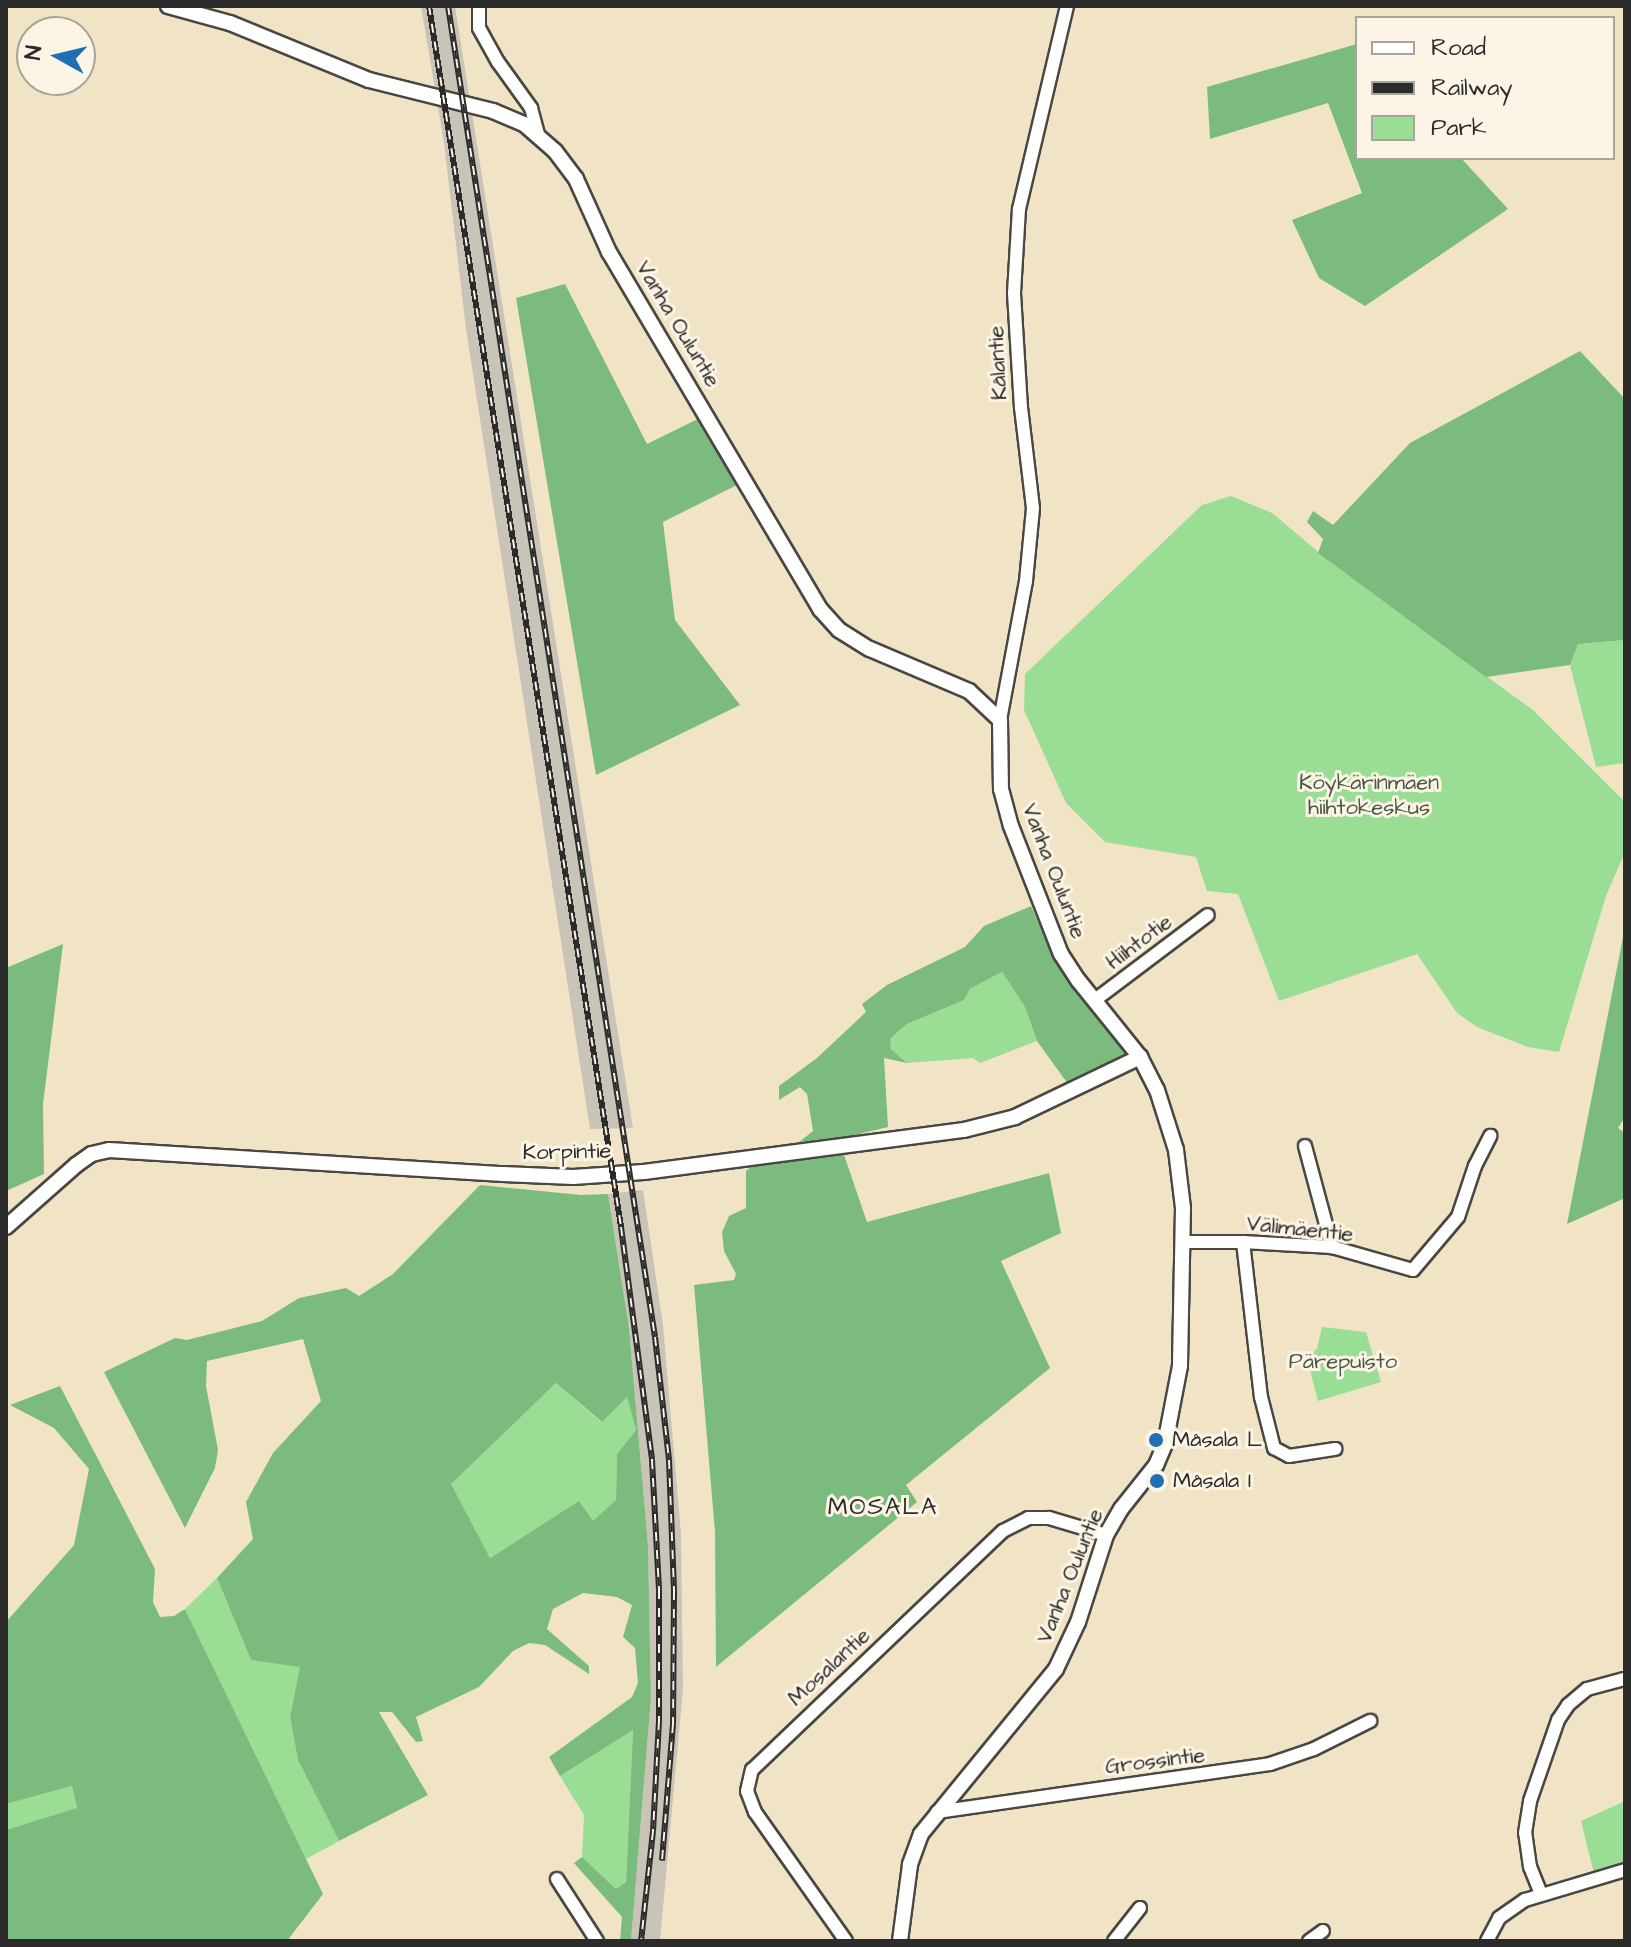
<!DOCTYPE html>
<meta charset="utf-8">
<style>
body{margin:0}
#map{position:relative;width:1631px;height:1947px;overflow:hidden;background:#f1e4c6;font-family:"Architects Daughter",sans-serif}
div>[style]{position:absolute}
.industrial>*{inset:0;background:#cac3b8}
.green>*{inset:0;background:#9add95}
.forest>*{inset:0;background:#7bbc7e}
.roads{filter:drop-shadow(2px 0 #494742) drop-shadow(-2px 0 #494742) drop-shadow(0 2px #494742) drop-shadow(0 -2px #494742)}
.minor>*{height:12px;margin:-6px;padding:0 6px;transform-origin:6px;border-radius:6px;background:#fff}
.tertiary>*{height:14px;margin:-7px;padding:0 7px;transform-origin:7px;border-radius:7px;background:#fff}
.rail>*{height:6px;margin-top:-3px;transform-origin:0;background:repeating-linear-gradient(90deg,#fcf5e5 0 9px,#2b2b2b 0 18px);box-sizing:border-box;border-block:2px solid #2b2b2b}
.dots>*{width:22px;height:22px;translate:-50% -50%;box-sizing:border-box;border:4px solid #fcf5e5;border-radius:50%}
span{translate:-50% -50%;white-space:nowrap;text-align:center;line-height:1.15;-webkit-text-stroke:6px #fcf5e5;paint-order:stroke}
.street-label{font-size:22px;color:#2b2b2b}
.park-label{font-size:22px;color:#475846}
.poi-label{font-size:22px;color:#2b2b2b}
.left{translate:0 -50%;text-align:left}
.neighbourhood-label{font-size:24px;color:#2b2b2b;letter-spacing:2px}
.frame{position:absolute;inset:0;border:8px solid #2b2b2b;pointer-events:none}
.legend{position:absolute;left:1355px;top:16px;width:260px;height:144px;box-sizing:border-box;background:#fcf5e5;border:2px solid #a8a49b;margin:0;padding:10px 14px;list-style:none;font-size:24px;color:#2b2b2b}
.legend li{display:flex;align-items:center;gap:16px;height:40px}
.legend b{width:40px;border:2px solid #a8a49b}
.north{position:absolute;left:16px;top:16px;width:80px;height:80px;box-sizing:border-box;background:#fcf5e5;border:2px solid #a8a49b;border-radius:50%;rotate:278deg;font-size:22px;font-weight:700;line-height:32px;text-align:center;color:#2b2b2b}
.north::after{content:'';display:block;margin:auto;width:28px;height:36px;background:#1f6fb2;clip-path:polygon(50% 0,100% 100%,50% 72%,0 100%)}
</style>
<div id="map">
<div class="industrial">
<i style="clip-path:polygon(421px 6px,455px 6px,633px 1128px,590px 1129px,466px 329px,444px 143px)"></i>
<i style="clip-path:polygon(643px 1190px,663px 1325px,681px 1534px,683px 1689px,660px 1941px,631px 1941px,651px 1698px,648px 1545px,629px 1328px,608px 1194px)"></i>
</div>
<div class="green">
<i style="clip-path:polygon(1231px 496px,1272px 513px,1334px 565px,1533px 710px,1625px 802px,1625px 852px,1606px 896px,1559px 1052px,1528px 1047px,1477px 1027px,1457px 1013px,1417px 954px,1279px 1001px,1238px 894px,1207px 891px,1196px 857px,1105px 842px,1066px 803px,1024px 710px,1025px 674px,1202px 505px)"></i>
<i style="clip-path:polygon(1625px 640px,1625px 763px,1596px 767px,1570px 665px,1578px 644px)"></i>
<i style="clip-path:polygon(1002px 972px,1025px 1007px,1037px 1041px,980px 1063px,973px 1058px,907px 1063px,891px 1049px,889px 1040px,907px 1024px,964px 1000px,970px 989px)"></i>
<i style="clip-path:polygon(1322px 1327px,1366px 1332px,1381px 1382px,1318px 1401px,1307px 1358px,1317px 1349px)"></i>
<i style="clip-path:polygon(556px 1383px,601px 1422px,627px 1396px,636px 1430px,617px 1454px,616px 1500px,593px 1522px,578px 1502px,490px 1558px,450px 1484px)"></i>
<i style="clip-path:polygon(217px 1578px,251px 1660px,301px 1666px,290px 1717px,298px 1760px,339px 1841px,306px 1859px,185px 1609px)"></i>
<i style="clip-path:polygon(633px 1729px,626px 1882px,616px 1889px,582px 1857px,584px 1815px,560px 1776px)"></i>
<i style="clip-path:polygon(72px 1786px,77px 1809px,6px 1830px,6px 1804px)"></i>
<i style="clip-path:polygon(1623px 1802px,1625px 1870px,1595px 1878px,1581px 1821px)"></i>
</div>
<div class="forest">
<i style="clip-path:polygon(1357px 44px,1357px 158px,1461px 158px,1508px 209px,1365px 306px,1319px 278px,1292px 220px,1362px 193px,1328px 103px,1210px 139px,1207px 87px)"></i>
<i style="clip-path:polygon(565px 284px,647px 444px,702px 417px,739px 484px,663px 522px,675px 620px,740px 705px,596px 775px,516px 298px)"></i>
<i style="clip-path:polygon(1580px 351px,1625px 399px,1625px 640px,1578px 644px,1570px 665px,1486px 677px,1318px 553px,1323px 539px,1307px 522px,1313px 511px,1333px 525px,1410px 443px)"></i>
<i style="clip-path:polygon(1031px 906px,1048px 945px,1072px 985px,1130px 1051px,1068px 1084px,1037px 1041px,1025px 1007px,1002px 972px,970px 989px,964px 1000px,907px 1024px,890px 1039px,891px 1049px,907px 1063px,884px 1058px,888px 1127px,838px 1139px,799px 1142px,813px 1131px,807px 1094px,800px 1087px,779px 1100px,779px 1086px,817px 1058px,866px 1012px,862px 1004px,887px 985px,965px 947px,984px 926px)"></i>
<i style="clip-path:polygon(1625px 927px,1625px 1117px,1618px 1128px,1625px 1133px,1625px 1198px,1567px 1224px)"></i>
<i style="clip-path:polygon(63px 944px,43px 1104px,44px 1174px,6px 1191px,6px 968px)"></i>
<i style="clip-path:polygon(843px 1152px,867px 1222px,1049px 1173px,1061px 1233px,1001px 1261px,1050px 1368px,906px 1485px,917px 1502px,716px 1667px,715px 1532px,694px 1285px,734px 1280px,736px 1274px,724px 1251px,722px 1232px,729px 1216px,746px 1208px,746px 1171px,751px 1167px)"></i>
<i style="clip-path:polygon(evenodd,480px 1185px,581px 1195px,608px 1194px,629px 1328px,648px 1545px,651px 1698px,631px 1941px,620px 1941px,622px 1917px,574px 1863px,582px 1857px,616px 1889px,626px 1882px,633px 1730px,560px 1776px,549px 1757px,632px 1697px,638px 1683px,635px 1648px,623px 1637px,632px 1605px,617px 1597px,583px 1593px,553px 1609px,547px 1629px,589px 1666px,589px 1674px,545px 1645px,529px 1643px,513px 1651px,479px 1687px,416px 1717px,423px 1741px,416px 1742px,392px 1712px,379px 1712px,428px 1795px,339px 1841px,298px 1760px,290px 1717px,300px 1667px,251px 1660px,217px 1578px,253px 1539px,246px 1502px,273px 1453px,321px 1401px,303px 1339px,207px 1361px,206px 1386px,218px 1450px,215px 1468px,185px 1528px,104px 1372px,175px 1338px,187px 1340px,262px 1321px,299px 1298px,346px 1288px,359px 1296px,393px 1274px,480px 1185px,556px 1383px,602px 1422px,627px 1397px,636px 1430px,617px 1454px,616px 1500px,593px 1521px,579px 1501px,490px 1558px,451px 1484px,556px 1383px)"></i>
<i style="clip-path:polygon(60px 1386px,155px 1569px,153px 1602px,160px 1617px,174px 1616px,185px 1609px,323px 1894px,287px 1941px,6px 1941px,6px 1830px,77px 1808px,72px 1786px,6px 1804px,6px 1622px,74px 1545px,89px 1469px,54px 1428px,10px 1405px)"></i>
</div>
<div class="roads">
<div class="minor">
<i style="left:479px;top:6px;width:22px;rotate:90deg"></i>
<i style="left:479px;top:28px;width:39px;rotate:61deg"></i>
<i style="left:498px;top:62px;width:57px;rotate:54.3deg"></i>
<i style="left:531px;top:108px;width:30px;rotate:75deg"></i>
<i style="left:1000px;top:720px;width:141px;rotate:-79.4deg"></i>
<i style="left:1026px;top:581px;width:73px;rotate:-84.5deg"></i>
<i style="left:1033px;top:508px;width:101px;rotate:-96.8deg"></i>
<i style="left:1021px;top:408px;width:115px;rotate:-93.5deg"></i>
<i style="left:1014px;top:293px;width:84px;rotate:-86.6deg"></i>
<i style="left:1019px;top:209px;width:209px;rotate:-76.7deg"></i>
<i style="left:1095px;top:1000px;width:141px;rotate:-37deg"></i>
<i style="left:1305px;top:1146px;width:105px;rotate:75deg"></i>
<i style="left:1182px;top:1242px;width:61px"></i>
<i style="left:1243px;top:1242px;width:89px;rotate:3.2deg"></i>
<i style="left:1332px;top:1247px;width:84px;rotate:15.9deg"></i>
<i style="left:1413px;top:1270px;width:70px;rotate:-49.7deg"></i>
<i style="left:1458px;top:1217px;width:54px;rotate:-71.6deg"></i>
<i style="left:1475px;top:1166px;width:34px;rotate:-63deg"></i>
<i style="left:1243px;top:1242px;width:156px;rotate:83.4deg"></i>
<i style="left:1261px;top:1397px;width:53px;rotate:75.7deg"></i>
<i style="left:1274px;top:1448px;width:17px;rotate:28deg"></i>
<i style="left:1289px;top:1456px;width:47px;rotate:-8.7deg"></i>
<i style="left:937px;top:1812px;width:336px;rotate:-8.2deg"></i>
<i style="left:1270px;top:1764px;width:46px;rotate:-18.8deg"></i>
<i style="left:1314px;top:1749px;width:63px;rotate:-26.6deg"></i>
<i style="left:557px;top:1879px;width:74px;rotate:57.2deg"></i>
<i style="left:1541px;top:1894px;width:29px;rotate:-112deg"></i>
<i style="left:1530px;top:1867px;width:34px;rotate:-98deg"></i>
<i style="left:1525px;top:1833px;width:32px;rotate:-81deg"></i>
<i style="left:1530px;top:1801px;width:86px;rotate:-70.9deg"></i>
<i style="left:1558px;top:1720px;width:18px;rotate:-56deg"></i>
<i style="left:1568px;top:1705px;width:25px;rotate:-40deg"></i>
<i style="left:1587px;top:1689px;width:39px;rotate:-15deg"></i>
<i style="left:846px;top:1941px;width:158px;rotate:-125.2deg"></i>
<i style="left:755px;top:1812px;width:22px;rotate:-111deg"></i>
<i style="left:747px;top:1791px;width:22px;rotate:-77deg"></i>
<i style="left:752px;top:1770px;width:347px;rotate:-43.6deg"></i>
<i style="left:1003px;top:1531px;width:28px;rotate:-27deg"></i>
<i style="left:1028px;top:1518px;width:21px"></i>
<i style="left:1049px;top:1518px;width:59px;rotate:16.6deg"></i>
<i style="left:1114px;top:1941px;width:42px;rotate:-51.8deg"></i>
<i style="left:1309px;top:1941px;width:17px;rotate:-36deg"></i>
<i style="left:1487px;top:1941px;width:26px;rotate:-62deg"></i>
<i style="left:1499px;top:1918px;width:32px;rotate:-35deg"></i>
<i style="left:1525px;top:1900px;width:104px;rotate:-16.7deg"></i>
</div>
<div class="tertiary">
<i style="left:168px;top:6px;width:64px;rotate:15.3deg"></i>
<i style="left:230px;top:23px;width:150px;rotate:22.3deg"></i>
<i style="left:369px;top:80px;width:128px;rotate:14deg"></i>
<i style="left:493px;top:111px;width:34px;rotate:23deg"></i>
<i style="left:524px;top:124px;width:41px;rotate:41.1deg"></i>
<i style="left:555px;top:151px;width:35px;rotate:53deg"></i>
<i style="left:576px;top:179px;width:80px;rotate:65.7deg"></i>
<i style="left:609px;top:252px;width:415px;rotate:59.4deg"></i>
<i style="left:820px;top:609px;width:28px;rotate:48deg"></i>
<i style="left:839px;top:630px;width:36px;rotate:32deg"></i>
<i style="left:870px;top:649px;width:108px;rotate:23deg"></i>
<i style="left:969px;top:691px;width:42px;rotate:43.1deg"></i>
<i style="left:1000px;top:720px;width:69px;rotate:89.2deg"></i>
<i style="left:1001px;top:789px;width:38px;rotate:75deg"></i>
<i style="left:1011px;top:826px;width:137px;rotate:68.7deg"></i>
<i style="left:1061px;top:954px;width:31px;rotate:57deg"></i>
<i style="left:1078px;top:980px;width:99px;rotate:51.2deg"></i>
<i style="left:1140px;top:1057px;width:37px;rotate:63deg"></i>
<i style="left:1157px;top:1090px;width:63px;rotate:72.4deg"></i>
<i style="left:1176px;top:1150px;width:58px;rotate:83.1deg"></i>
<i style="left:1183px;top:1208px;width:158px;rotate:91.1deg"></i>
<i style="left:1180px;top:1366px;width:79px;rotate:100.9deg"></i>
<i style="left:1165px;top:1444px;width:23px;rotate:113deg"></i>
<i style="left:1156px;top:1465px;width:56px;rotate:128.5deg"></i>
<i style="left:1121px;top:1509px;width:30px;rotate:120deg"></i>
<i style="left:1106px;top:1535px;width:91px;rotate:107.8deg"></i>
<i style="left:1078px;top:1622px;width:52px;rotate:115.1deg"></i>
<i style="left:1056px;top:1669px;width:213px;rotate:129.3deg"></i>
<i style="left:921px;top:1834px;width:33px;rotate:110deg"></i>
<i style="left:910px;top:1865px;width:77px;rotate:97.5deg"></i>
<i style="left:6px;top:1227px;width:94px;rotate:-41.5deg"></i>
<i style="left:76px;top:1165px;width:19px;rotate:-35deg"></i>
<i style="left:92px;top:1154px;width:17px;rotate:-13deg"></i>
<i style="left:109px;top:1150px;width:395px;rotate:3.5deg"></i>
<i style="left:503px;top:1174px;width:70px;rotate:2.5deg"></i>
<i style="left:573px;top:1177px;width:71px;rotate:-4deg"></i>
<i style="left:644px;top:1172px;width:323px;rotate:-7.5deg"></i>
<i style="left:964px;top:1130px;width:53px;rotate:-14.3deg"></i>
<i style="left:1015px;top:1117px;width:139px;rotate:-25.6deg"></i>
</div>
</div>
<div class="rail">
<i style="left:429px;top:6px;width:1236px;rotate:81.06deg"></i>
<i style="left:621px;top:1227px;width:235px;rotate:82.4deg"></i>
<i style="left:652px;top:1460px;width:130px;rotate:86.9deg"></i>
<i style="left:659px;top:1590px;width:131px;rotate:90deg"></i>
<i style="left:659px;top:1721px;width:110px;rotate:93.1deg"></i>
<i style="left:653px;top:1831px;width:111px;rotate:96.2deg"></i>
<i style="left:448px;top:6px;width:1347px;rotate:81.16deg"></i>
<i style="left:655px;top:1337px;width:124px;rotate:83.5deg"></i>
<i style="left:669px;top:1460px;width:131px;rotate:87.8deg"></i>
<i style="left:674px;top:1591px;width:133px;rotate:90.4deg"></i>
<i style="left:673px;top:1724px;width:137px;rotate:94.6deg"></i>
</div>
<div class="dots">
<i style="left:1156px;top:1440px;background:#1f6fb2"></i>
<i style="left:1157px;top:1481px;background:#1f6fb2"></i>
</div>
<div class="street-label">
<span style="left:678px;top:324px;rotate:59deg">Vanha Ouluntie</span>
<span style="left:998px;top:363px;rotate:-93deg">Kålantie</span>
<span style="left:1054px;top:871px;rotate:69deg">Vanha Ouluntie</span>
<span style="left:1139px;top:942px;rotate:-37deg">Hiihtotie</span>
<span style="left:567px;top:1152px;rotate:-1deg">Korpintie</span>
<span style="left:1300px;top:1229px;rotate:6deg">Välimäentie</span>
<span style="left:1070px;top:1576px;rotate:-68deg">Vanha Ouluntie</span>
<span style="left:829px;top:1667px;rotate:-43deg">Mosalantie</span>
<span style="left:1155px;top:1761px;rotate:-7deg">Grossintie</span>
</div>
<div class="park-label">
<span style="left:1369px;top:795px">Köykärinmäen<br>hiihtokeskus</span>
<span style="left:1343px;top:1362px">Pärepuisto</span>
</div>
<div class="poi-label">
<span class="left" style="left:1172px;top:1440px">Måsala L</span>
<span class="left" style="left:1173px;top:1481px">Måsala I</span>
</div>
<div class="neighbourhood-label">
<span style="left:883px;top:1508px">MOSALA</span>
</div>
<div class="frame"></div>
<ul class="legend">
<li><b style="height:10px;background:#fff"></b>Road</li>
<li><b style="height:10px;background:#2b2b2b"></b>Railway</li>
<li><b style="height:22px;background:#9add95"></b>Park</li>
</ul>
<div class="north">N</div>
</div>
